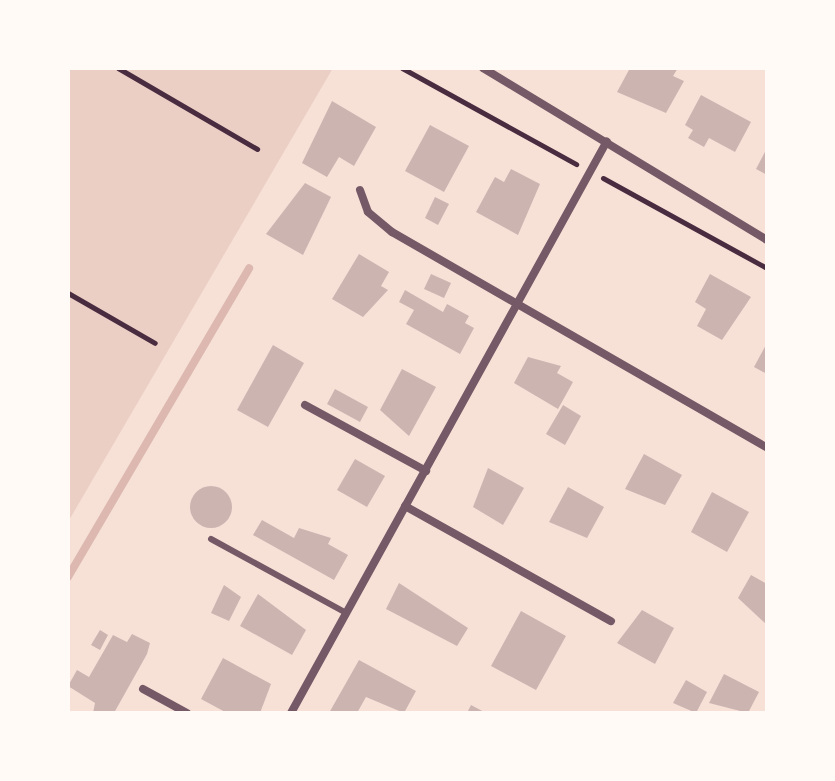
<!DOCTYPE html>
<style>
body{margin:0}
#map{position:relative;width:835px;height:781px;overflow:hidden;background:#f7e1d7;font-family:"Fira Sans Condensed",sans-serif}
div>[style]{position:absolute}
.green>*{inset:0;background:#ebcfc5}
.stream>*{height:8px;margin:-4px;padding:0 4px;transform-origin:4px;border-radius:4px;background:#dcb8b0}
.building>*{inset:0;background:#ccb4b1}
.round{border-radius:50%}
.path>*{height:5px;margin:-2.5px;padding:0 2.5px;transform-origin:2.5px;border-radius:2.5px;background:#4a2c40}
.service>*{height:6px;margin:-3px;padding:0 3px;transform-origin:3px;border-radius:3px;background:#755966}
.minor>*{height:8px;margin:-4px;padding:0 4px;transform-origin:4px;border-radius:4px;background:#755966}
span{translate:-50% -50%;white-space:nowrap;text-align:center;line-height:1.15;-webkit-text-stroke:6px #fffaf5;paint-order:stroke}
.frame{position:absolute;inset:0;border:70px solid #fffaf5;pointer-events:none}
</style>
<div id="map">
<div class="green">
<i style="clip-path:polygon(68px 68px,333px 68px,68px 522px)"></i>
</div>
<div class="stream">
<i style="left:68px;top:577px;width:358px;rotate:-59.6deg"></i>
</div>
<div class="building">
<i style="clip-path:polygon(630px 68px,678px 68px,673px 76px,684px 81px,666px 113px,617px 92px)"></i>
<i style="clip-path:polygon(701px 95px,751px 122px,735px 152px,709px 138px,704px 147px,688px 138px,693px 130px,685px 125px)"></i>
<i style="clip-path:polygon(332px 101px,376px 127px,354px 166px,339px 157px,327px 177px,302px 163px)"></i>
<i style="clip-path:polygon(430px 125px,469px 146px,444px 192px,405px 171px)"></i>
<i style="clip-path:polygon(767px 148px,767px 175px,756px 169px)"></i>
<i style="clip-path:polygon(511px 169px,540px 184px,518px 235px,476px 212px,495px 177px,504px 182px)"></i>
<i style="clip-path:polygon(305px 183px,331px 197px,303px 255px,266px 234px)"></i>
<i style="clip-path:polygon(435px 197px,449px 204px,438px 225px,425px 218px)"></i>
<i style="clip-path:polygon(359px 254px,389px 272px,381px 286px,388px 290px,363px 317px,332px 299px)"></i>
<i style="clip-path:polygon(431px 274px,451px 283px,444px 298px,424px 289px)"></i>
<i style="clip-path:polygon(710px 274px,751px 297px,722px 340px,697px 326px,706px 309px,695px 302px)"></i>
<i style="clip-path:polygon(405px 290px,443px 312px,447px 304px,469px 316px,465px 323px,474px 328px,460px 354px,406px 324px,414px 310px,399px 302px)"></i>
<i style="clip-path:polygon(767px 343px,767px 374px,754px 367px)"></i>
<i style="clip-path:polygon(273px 345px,304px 363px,268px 427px,237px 410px)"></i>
<i style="clip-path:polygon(528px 357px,561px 366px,557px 373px,573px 382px,558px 409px,514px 383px)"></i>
<i style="clip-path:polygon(402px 369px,436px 387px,409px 436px,380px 410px)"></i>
<i style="clip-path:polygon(335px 389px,368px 407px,360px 422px,327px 404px)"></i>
<i style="clip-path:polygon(563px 405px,581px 416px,565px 445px,546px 434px)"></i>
<i style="clip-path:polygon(644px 454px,682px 475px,665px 505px,625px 489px)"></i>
<i style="clip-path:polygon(355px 459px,385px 476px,367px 507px,337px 490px)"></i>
<i style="clip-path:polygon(488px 468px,524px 488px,503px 525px,473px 507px)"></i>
<i class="round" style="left:190px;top:486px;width:42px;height:42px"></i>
<i style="clip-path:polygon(568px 487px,604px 507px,587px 538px,549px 522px)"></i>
<i style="clip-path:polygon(712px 492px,749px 512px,727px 552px,691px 532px)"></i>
<i style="clip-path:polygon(262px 520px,294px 538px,299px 528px,331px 538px,328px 544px,348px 555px,334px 580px,253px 535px)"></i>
<i style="clip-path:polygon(751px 575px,767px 584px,767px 625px,738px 598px)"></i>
<i style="clip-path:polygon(399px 583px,468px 628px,457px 646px,386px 609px)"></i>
<i style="clip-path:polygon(224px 585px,241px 597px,229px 621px,211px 613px)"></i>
<i style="clip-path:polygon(258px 594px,306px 630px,292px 655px,240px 626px)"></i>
<i style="clip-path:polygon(642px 610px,674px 628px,655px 664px,617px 643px)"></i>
<i style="clip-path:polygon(521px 611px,566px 636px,536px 690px,491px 666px)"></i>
<i style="clip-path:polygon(100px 630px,108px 635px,100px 650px,91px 645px)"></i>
<i style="clip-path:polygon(132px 634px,150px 643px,147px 654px,114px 713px,93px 713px,95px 703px,68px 686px,77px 670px,89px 677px,113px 635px,127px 642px)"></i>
<i style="clip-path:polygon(223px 658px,271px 684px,260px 713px,227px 713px,201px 699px)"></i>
<i style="clip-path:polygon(359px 660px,416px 691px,404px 713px,366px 697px,357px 713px,329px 713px)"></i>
<i style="clip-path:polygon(724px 674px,759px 692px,748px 713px,709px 703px)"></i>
<i style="clip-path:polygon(686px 680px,707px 692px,696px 713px,673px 703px)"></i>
<i style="clip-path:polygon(471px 705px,486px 713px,467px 713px)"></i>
</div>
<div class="path">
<i style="left:118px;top:68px;width:161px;rotate:30.2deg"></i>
<i style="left:402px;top:68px;width:199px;rotate:28.9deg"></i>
<i style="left:603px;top:178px;width:187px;rotate:28.8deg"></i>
<i style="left:68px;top:293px;width:100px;rotate:29.9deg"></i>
</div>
<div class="service">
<i style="left:211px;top:539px;width:154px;rotate:28.7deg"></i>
</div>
<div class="minor">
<i style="left:483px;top:68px;width:332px;rotate:31.2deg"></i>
<i style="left:360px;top:190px;width:23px;rotate:70deg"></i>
<i style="left:368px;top:212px;width:31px;rotate:40deg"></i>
<i style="left:392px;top:232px;width:433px;rotate:29.9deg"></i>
<i style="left:305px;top:405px;width:138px;rotate:28.6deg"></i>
<i style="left:405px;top:506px;width:236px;rotate:29.2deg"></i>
<i style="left:143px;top:689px;width:50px;rotate:28.6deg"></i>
<i style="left:291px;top:713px;width:653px;rotate:-61.08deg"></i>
</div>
<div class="frame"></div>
</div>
